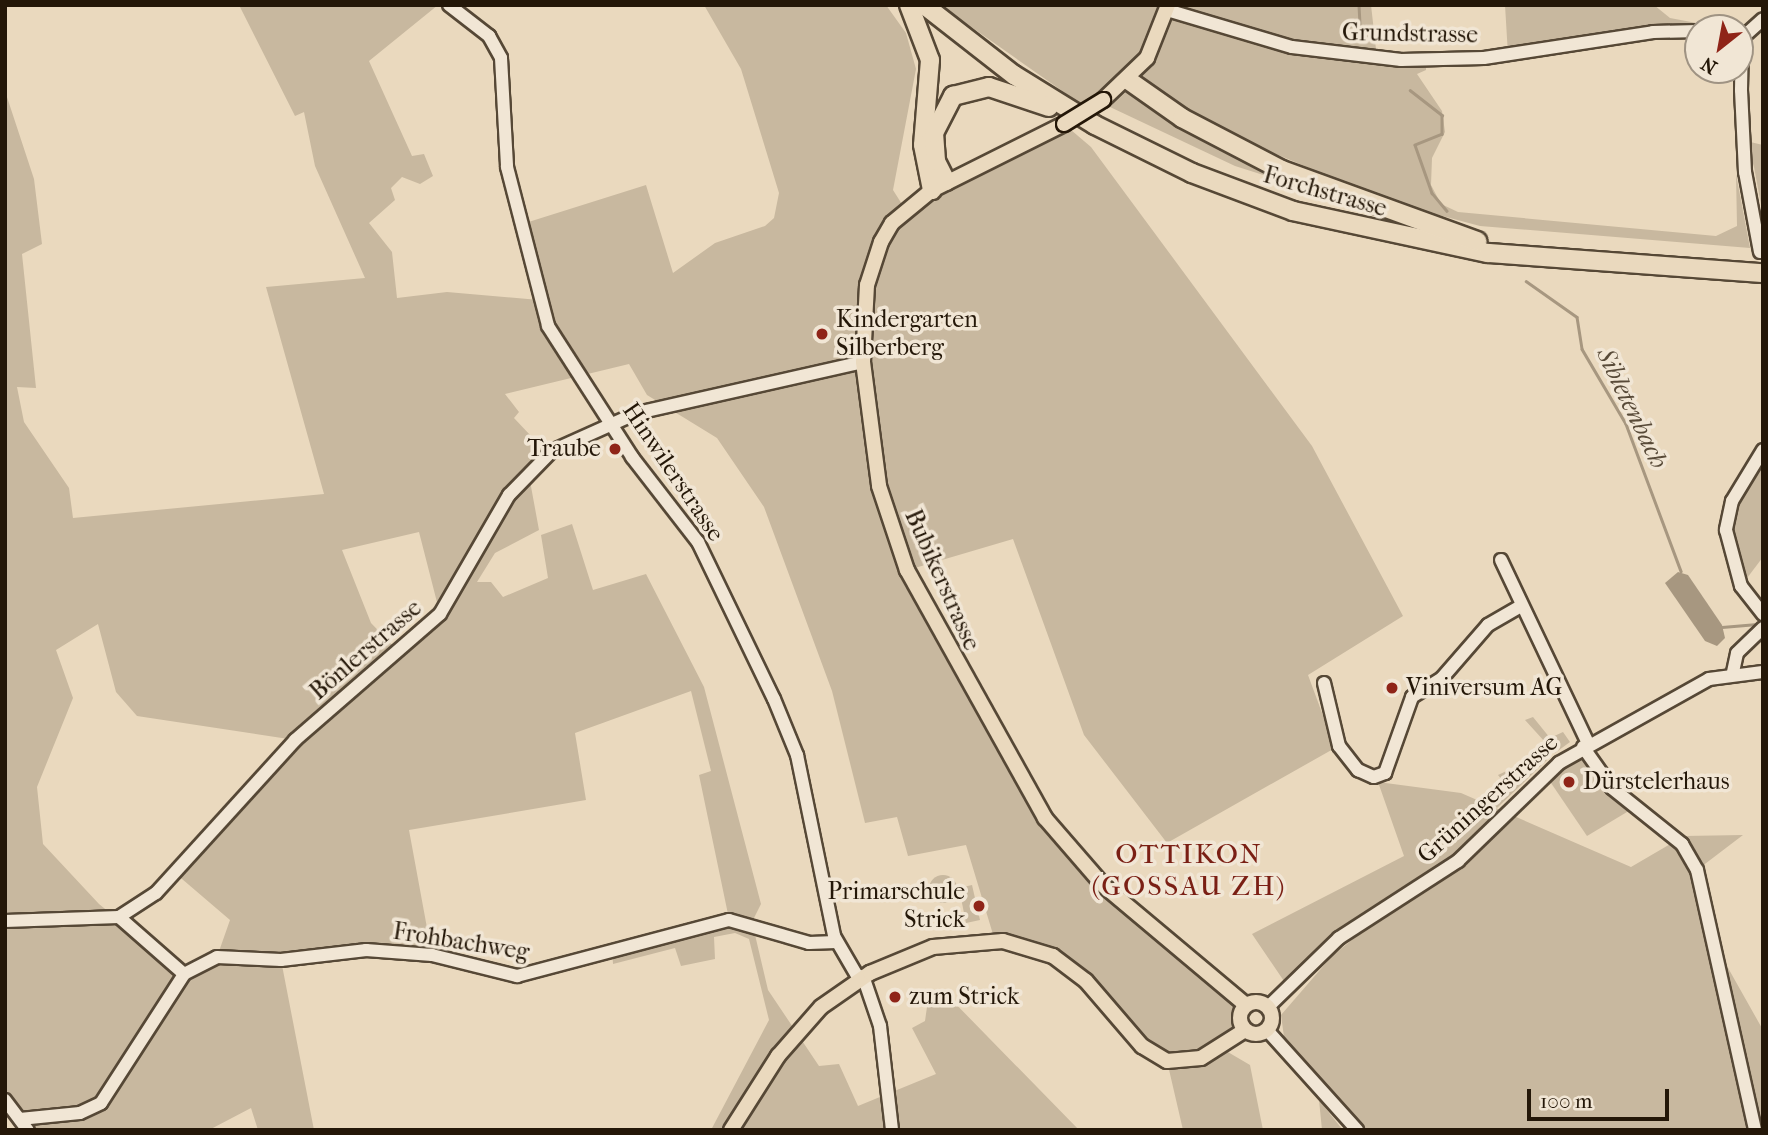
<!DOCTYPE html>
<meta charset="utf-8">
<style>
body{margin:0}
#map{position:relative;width:1768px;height:1135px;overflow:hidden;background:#ead9be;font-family:"IM FELL French Canon",serif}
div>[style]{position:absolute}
.green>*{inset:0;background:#c8b89f}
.round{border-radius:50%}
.water>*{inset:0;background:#a79780}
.stream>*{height:2.5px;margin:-1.25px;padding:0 1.25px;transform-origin:1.25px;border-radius:1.25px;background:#a79780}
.roads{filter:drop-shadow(2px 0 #564836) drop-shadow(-2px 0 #564836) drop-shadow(0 2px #564836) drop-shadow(0 -2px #564836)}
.minor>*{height:12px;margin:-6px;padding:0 6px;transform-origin:6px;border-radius:6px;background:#f1e6d5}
.major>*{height:14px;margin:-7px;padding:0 7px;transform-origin:7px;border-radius:7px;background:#ead9be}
.major>.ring{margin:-7px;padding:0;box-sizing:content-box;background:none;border:14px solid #ead9be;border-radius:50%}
.highway>*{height:18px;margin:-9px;padding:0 9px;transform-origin:9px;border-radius:9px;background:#ead9be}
.bridges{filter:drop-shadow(2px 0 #241708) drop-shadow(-2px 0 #241708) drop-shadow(0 2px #241708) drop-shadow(0 -2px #241708)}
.major-bridge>*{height:14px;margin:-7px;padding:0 7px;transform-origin:7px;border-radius:7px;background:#ead9be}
.dots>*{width:19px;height:19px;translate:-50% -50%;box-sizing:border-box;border:4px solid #f1e6d5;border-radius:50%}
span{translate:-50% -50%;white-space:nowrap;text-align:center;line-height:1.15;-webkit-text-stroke:7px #f1e6d5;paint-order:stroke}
.street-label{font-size:24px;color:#241708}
.poi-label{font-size:24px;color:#241708}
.left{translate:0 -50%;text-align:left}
.right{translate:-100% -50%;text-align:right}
.water-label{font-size:26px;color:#584a38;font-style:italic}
.quarter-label{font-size:28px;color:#7a1f14;letter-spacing:2px}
.frame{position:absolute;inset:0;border:7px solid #241708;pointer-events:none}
.north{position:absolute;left:1684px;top:14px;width:70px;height:70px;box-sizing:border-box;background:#f1e6d5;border:2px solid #9f9383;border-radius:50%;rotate:211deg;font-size:19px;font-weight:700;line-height:28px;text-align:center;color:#241708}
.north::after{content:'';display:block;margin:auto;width:24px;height:32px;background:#8f2418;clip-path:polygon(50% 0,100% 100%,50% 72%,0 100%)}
.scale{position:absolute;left:1527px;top:1089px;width:142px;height:32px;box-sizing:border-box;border:4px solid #241708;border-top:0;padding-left:9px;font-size:21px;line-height:24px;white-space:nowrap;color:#241708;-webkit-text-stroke:5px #f1e6d5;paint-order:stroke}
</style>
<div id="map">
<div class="green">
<i style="clip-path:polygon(evenodd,239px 5px,438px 5px,369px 61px,412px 156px,424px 154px,433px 176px,420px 184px,402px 177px,391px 188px,395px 200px,369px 223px,392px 252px,397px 298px,447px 292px,539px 300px,519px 225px,646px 185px,673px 273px,715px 243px,765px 226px,774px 218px,779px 193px,741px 69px,704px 5px,886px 5px,906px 33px,916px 69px,893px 190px,905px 209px,1064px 124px,1091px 147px,1312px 446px,1403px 616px,1308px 675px,1335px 748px,1167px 843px,1084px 735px,1013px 539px,908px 570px,1075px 856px,1243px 1009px,1241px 1025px,1221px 1048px,1250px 1065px,1263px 1130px,1183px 1130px,1167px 1061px,1078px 973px,995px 941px,966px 845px,908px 856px,897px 817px,865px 823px,832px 691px,764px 507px,717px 438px,647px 395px,629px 364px,505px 394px,519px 412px,514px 418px,548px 454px,530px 481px,539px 530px,495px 553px,477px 582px,491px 582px,503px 597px,548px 578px,541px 535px,572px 524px,593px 590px,646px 574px,704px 687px,761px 904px,752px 922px,768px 990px,819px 1066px,839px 1064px,858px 1106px,936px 1074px,912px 1028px,925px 1021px,928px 1000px,945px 993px,1079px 1130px,711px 1130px,769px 1020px,749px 939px,735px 933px,714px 937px,715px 959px,681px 966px,675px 948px,613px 964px,612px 949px,729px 919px,699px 775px,711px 771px,691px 691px,575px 733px,586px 800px,409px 830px,432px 955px,366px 950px,281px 960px,314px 1130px,258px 1130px,251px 1108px,209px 1130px,28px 1130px,5px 1100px,5px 91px,34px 179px,42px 244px,22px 254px,36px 388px,17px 387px,24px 422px,69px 488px,73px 518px,324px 494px,266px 287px,365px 278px,315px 166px,304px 112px,295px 116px,239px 5px,419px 532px,440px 614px,398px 651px,371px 623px,342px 550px,419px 532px,239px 5px,98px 624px,116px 692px,137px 716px,295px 740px,175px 873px,230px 920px,217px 957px,185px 974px,99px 904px,43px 844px,37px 787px,73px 698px,56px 650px,98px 624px)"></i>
<i style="clip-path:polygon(940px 5px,1371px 5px,1377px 58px,1426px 61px,1426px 70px,1417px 74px,1442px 111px,1445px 132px,1432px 158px,1431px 185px,1441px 204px,1458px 212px,1716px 236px,1737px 226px,1736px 174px,1750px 248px,1480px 226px,1390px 202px,1264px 149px,1252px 156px,1128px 81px,1088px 109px)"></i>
<i style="clip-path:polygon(1505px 5px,1654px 5px,1670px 18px,1723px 28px,1508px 55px)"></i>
<i style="clip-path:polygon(1127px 91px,1188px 129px,1330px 196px,1235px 166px,1110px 107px)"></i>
<i style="clip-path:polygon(1746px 141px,1763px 145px,1763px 215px,1754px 167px)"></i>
<i style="clip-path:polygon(1763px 450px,1763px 557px,1741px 586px,1728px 543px,1732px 501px)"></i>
<i style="clip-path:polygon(1533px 717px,1550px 738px,1563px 732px,1570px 742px,1555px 753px,1525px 720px)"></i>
<i style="clip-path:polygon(1538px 751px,1547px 760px,1497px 808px,1492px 802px,1508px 788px,1498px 775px,1515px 767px,1524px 774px)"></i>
<i style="clip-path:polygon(1583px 755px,1632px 809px,1587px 836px,1549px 780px)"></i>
<i style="clip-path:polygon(1378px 782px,1461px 793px,1631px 867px,1684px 836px,1743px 835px,1697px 870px,1705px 927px,1763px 1030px,1763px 1130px,1357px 1130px,1284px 1037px,1281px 1015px,1332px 956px,1404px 898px,1362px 921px,1288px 987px,1252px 934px,1404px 856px)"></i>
<i class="round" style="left:929px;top:875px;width:28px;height:28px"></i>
<i style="clip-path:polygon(972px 885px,980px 920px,966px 923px,959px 888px)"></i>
<i style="clip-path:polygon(1319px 1100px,1342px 1129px,1343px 1130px,1322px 1130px)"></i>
</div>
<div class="water">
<i style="clip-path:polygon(1678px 572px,1688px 575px,1722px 625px,1725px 638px,1717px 646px,1705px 641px,1665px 583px)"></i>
</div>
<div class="stream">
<i style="left:1359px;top:5px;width:19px;rotate:87deg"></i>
<i style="left:1410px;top:90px;width:41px;rotate:38deg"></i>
<i style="left:1442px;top:115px;width:19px;rotate:90deg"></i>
<i style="left:1442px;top:134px;width:29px;rotate:158deg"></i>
<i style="left:1415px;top:145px;width:51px;rotate:70.5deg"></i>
<i style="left:1432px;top:193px;width:23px;rotate:50deg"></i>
<i style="left:1763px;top:104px;width:16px;rotate:90deg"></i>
<i style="left:1526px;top:281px;width:62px;rotate:35.2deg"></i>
<i style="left:1577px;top:317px;width:32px;rotate:81deg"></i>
<i style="left:1582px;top:349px;width:87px;rotate:59.6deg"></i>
<i style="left:1626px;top:424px;width:157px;rotate:69.5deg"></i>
<i style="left:1722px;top:627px;width:32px;rotate:-5deg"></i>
</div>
<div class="roads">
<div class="minor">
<i style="left:449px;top:5px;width:51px;rotate:37.8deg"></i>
<i style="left:489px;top:36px;width:25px;rotate:61deg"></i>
<i style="left:501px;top:58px;width:109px;rotate:86.8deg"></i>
<i style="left:507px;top:167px;width:164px;rotate:75.5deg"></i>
<i style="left:548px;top:326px;width:156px;rotate:57.3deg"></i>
<i style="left:632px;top:457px;width:108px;rotate:52.2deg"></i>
<i style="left:698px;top:542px;width:174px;rotate:64.2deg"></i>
<i style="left:774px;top:699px;width:61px;rotate:67.7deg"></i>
<i style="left:797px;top:755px;width:185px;rotate:78.4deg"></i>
<i style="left:834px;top:936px;width:50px;rotate:59.8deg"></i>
<i style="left:1167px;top:10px;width:130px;rotate:16.5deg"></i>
<i style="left:1292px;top:47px;width:110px;rotate:6.8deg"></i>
<i style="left:1401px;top:60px;width:83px;rotate:-1.4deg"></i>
<i style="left:1484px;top:58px;width:171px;rotate:-8.7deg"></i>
<i style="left:1653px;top:32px;width:45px;rotate:-1.3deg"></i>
<i style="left:1760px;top:252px;width:81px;rotate:-100.6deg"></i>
<i style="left:1745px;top:172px;width:82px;rotate:-92.8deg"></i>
<i style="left:1741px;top:90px;width:52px;rotate:-88.9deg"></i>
<i style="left:1742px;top:38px;width:28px;rotate:-42deg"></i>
<i style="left:1763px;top:450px;width:60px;rotate:121.3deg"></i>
<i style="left:1732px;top:501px;width:30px;rotate:102deg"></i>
<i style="left:1726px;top:530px;width:58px;rotate:75deg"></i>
<i style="left:1741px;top:586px;width:36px;rotate:52deg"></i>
<i style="left:1501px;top:560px;width:203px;rotate:64.6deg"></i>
<i style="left:1733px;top:672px;width:19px;rotate:-78deg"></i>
<i style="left:1737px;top:653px;width:36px;rotate:-44deg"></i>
<i style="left:1324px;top:683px;width:65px;rotate:76.6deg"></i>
<i style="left:1339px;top:746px;width:31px;rotate:52deg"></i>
<i style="left:1358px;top:770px;width:17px;rotate:24deg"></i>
<i style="left:1374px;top:777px;width:12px;rotate:-20deg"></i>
<i style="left:1385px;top:773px;width:81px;rotate:-70.4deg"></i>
<i style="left:1412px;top:697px;width:36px;rotate:-32deg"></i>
<i style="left:1442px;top:678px;width:70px;rotate:-49deg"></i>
<i style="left:1488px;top:625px;width:39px;rotate:-30deg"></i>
<i style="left:1583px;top:747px;width:50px;rotate:54.7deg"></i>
<i style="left:1612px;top:788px;width:90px;rotate:38.7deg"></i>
<i style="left:1682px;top:844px;width:30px;rotate:60deg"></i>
<i style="left:1697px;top:870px;width:266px;rotate:77.4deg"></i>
<i style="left:119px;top:917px;width:86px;rotate:41.2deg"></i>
<i style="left:5px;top:921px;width:114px;rotate:-2deg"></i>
<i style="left:119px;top:917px;width:44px;rotate:-33deg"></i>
<i style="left:156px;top:893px;width:207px;rotate:-47.7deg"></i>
<i style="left:295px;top:740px;width:192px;rotate:-41deg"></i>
<i style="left:440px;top:614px;width:138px;rotate:-59.9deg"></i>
<i style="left:509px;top:495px;width:62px;rotate:-45.7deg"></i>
<i style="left:552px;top:451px;width:93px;rotate:-24.1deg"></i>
<i style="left:637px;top:413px;width:232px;rotate:-12.7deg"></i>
<i style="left:863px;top:976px;width:53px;rotate:71.2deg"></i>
<i style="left:880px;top:1026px;width:105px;rotate:83.4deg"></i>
<i style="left:1268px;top:1007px;width:99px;rotate:-44.2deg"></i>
<i style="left:1339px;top:938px;width:142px;rotate:-32.9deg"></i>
<i style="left:1458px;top:861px;width:141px;rotate:-44.1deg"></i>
<i style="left:1559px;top:763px;width:172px;rotate:-29.2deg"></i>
<i style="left:1709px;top:679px;width:54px;rotate:-7.4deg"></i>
<i style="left:1267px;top:1030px;width:135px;rotate:48deg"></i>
<i style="left:5px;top:1100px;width:38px;rotate:53deg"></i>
<i style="left:20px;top:1119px;width:60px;rotate:-5.7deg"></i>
<i style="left:80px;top:1113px;width:23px;rotate:-25deg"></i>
<i style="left:101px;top:1103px;width:153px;rotate:-57.2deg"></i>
<i style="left:184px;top:974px;width:37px;rotate:-27deg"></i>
<i style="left:217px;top:957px;width:64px;rotate:2.7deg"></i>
<i style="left:281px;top:960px;width:86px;rotate:-6.7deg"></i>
<i style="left:366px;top:950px;width:66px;rotate:4.3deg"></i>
<i style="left:432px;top:955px;width:88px;rotate:13.9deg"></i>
<i style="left:517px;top:976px;width:219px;rotate:-14.8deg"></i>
<i style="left:729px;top:920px;width:83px;rotate:16deg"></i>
<i style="left:809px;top:943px;width:27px;rotate:-2deg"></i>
</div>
<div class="major">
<i style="left:1103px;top:100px;width:61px;rotate:-43.7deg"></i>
<i style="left:1147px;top:58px;width:57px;rotate:-68.4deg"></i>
<i style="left:1064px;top:124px;width:148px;rotate:153.4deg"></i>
<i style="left:932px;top:190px;width:52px;rotate:140.5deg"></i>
<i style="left:892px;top:223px;width:22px;rotate:120deg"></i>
<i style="left:881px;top:242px;width:45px;rotate:108deg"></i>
<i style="left:867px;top:285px;width:77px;rotate:93deg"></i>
<i style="left:863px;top:362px;width:125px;rotate:82.6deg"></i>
<i style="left:879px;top:486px;width:89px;rotate:71.6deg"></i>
<i style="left:907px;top:570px;width:284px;rotate:60.9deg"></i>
<i style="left:1045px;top:818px;width:90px;rotate:49.1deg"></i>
<i style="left:1104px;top:886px;width:185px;rotate:40deg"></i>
<i class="ring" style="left:1240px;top:1002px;width:18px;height:18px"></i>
<i style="left:731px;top:1130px;width:88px;rotate:-57.6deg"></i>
<i style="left:778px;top:1056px;width:65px;rotate:-48.7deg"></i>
<i style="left:821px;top:1007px;width:60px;rotate:-34.8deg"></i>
<i style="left:870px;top:973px;width:68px;rotate:-22.4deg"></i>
<i style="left:933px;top:947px;width:70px;rotate:-4.9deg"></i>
<i style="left:1003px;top:941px;width:52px;rotate:16.7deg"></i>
<i style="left:1053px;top:956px;width:41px;rotate:37.1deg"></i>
<i style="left:1086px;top:981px;width:86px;rotate:49.3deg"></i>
<i style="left:1142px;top:1046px;width:29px;rotate:31deg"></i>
<i style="left:1167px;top:1061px;width:34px;rotate:-5deg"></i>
<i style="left:1201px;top:1058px;width:52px;rotate:-32.5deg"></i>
</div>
<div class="highway">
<i style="left:909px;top:5px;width:59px;rotate:69.1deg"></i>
<i style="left:930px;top:60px;width:85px;rotate:94.7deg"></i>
<i style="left:923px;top:145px;width:46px;rotate:78.7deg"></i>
<i style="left:924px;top:5px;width:114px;rotate:37.9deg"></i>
<i style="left:1014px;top:75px;width:95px;rotate:31.7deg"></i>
<i style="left:1095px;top:125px;width:108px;rotate:26.3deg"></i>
<i style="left:1192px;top:173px;width:108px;rotate:20.6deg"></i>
<i style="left:1293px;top:211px;width:199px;rotate:12.2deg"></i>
<i style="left:1488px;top:253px;width:276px;rotate:4.2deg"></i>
<i style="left:1128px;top:80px;width:66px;rotate:35.1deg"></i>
<i style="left:1182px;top:118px;width:113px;rotate:27.5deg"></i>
<i style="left:1282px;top:170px;width:208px;rotate:20deg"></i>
<i style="left:946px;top:181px;width:22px;rotate:-117deg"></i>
<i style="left:936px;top:161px;width:28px;rotate:-94deg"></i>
<i style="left:934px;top:133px;width:42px;rotate:-62.8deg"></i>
<i style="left:953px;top:96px;width:37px;rotate:-14deg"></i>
<i style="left:989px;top:87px;width:63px;rotate:18.4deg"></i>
</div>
</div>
<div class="bridges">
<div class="major-bridge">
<i style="left:1064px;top:124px;width:46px;rotate:-31.6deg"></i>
</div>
</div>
<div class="dots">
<i style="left:822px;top:334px;background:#8f2418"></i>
<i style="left:615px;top:449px;background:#8f2418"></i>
<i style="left:1392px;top:688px;background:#8f2418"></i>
<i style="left:1569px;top:782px;background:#8f2418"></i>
<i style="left:979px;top:906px;background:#8f2418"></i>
<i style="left:895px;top:997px;background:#8f2418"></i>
</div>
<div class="street-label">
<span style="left:1410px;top:34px;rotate:1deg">Grundstrasse</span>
<span style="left:1325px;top:192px;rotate:16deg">Forchstrasse</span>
<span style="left:673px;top:472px;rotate:56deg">Hinwilerstrasse</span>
<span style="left:942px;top:580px;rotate:66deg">Bubikerstrasse</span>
<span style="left:366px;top:650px;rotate:-41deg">Bönlerstrasse</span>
<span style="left:1488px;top:799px;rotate:-42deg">Grüningerstrasse</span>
<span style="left:461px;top:942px;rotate:9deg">Frohbachweg</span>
</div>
<div class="poi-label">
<span class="left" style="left:836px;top:334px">Kindergarten<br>Silberberg</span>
<span class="right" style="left:601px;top:449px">Traube</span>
<span class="left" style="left:1406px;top:688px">Viniversum AG</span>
<span class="left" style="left:1583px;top:782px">Dürstelerhaus</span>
<span class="right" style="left:965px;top:906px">Primarschule<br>Strick</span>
<span class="left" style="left:909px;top:997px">zum Strick</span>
</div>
<div class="water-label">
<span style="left:1632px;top:408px;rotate:64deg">Sibletenbach</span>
</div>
<div class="quarter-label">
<span style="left:1189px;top:870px">OTTIKON<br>(GOSSAU ZH)</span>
</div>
<div class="frame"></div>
<div class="north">N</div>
<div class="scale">100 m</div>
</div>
